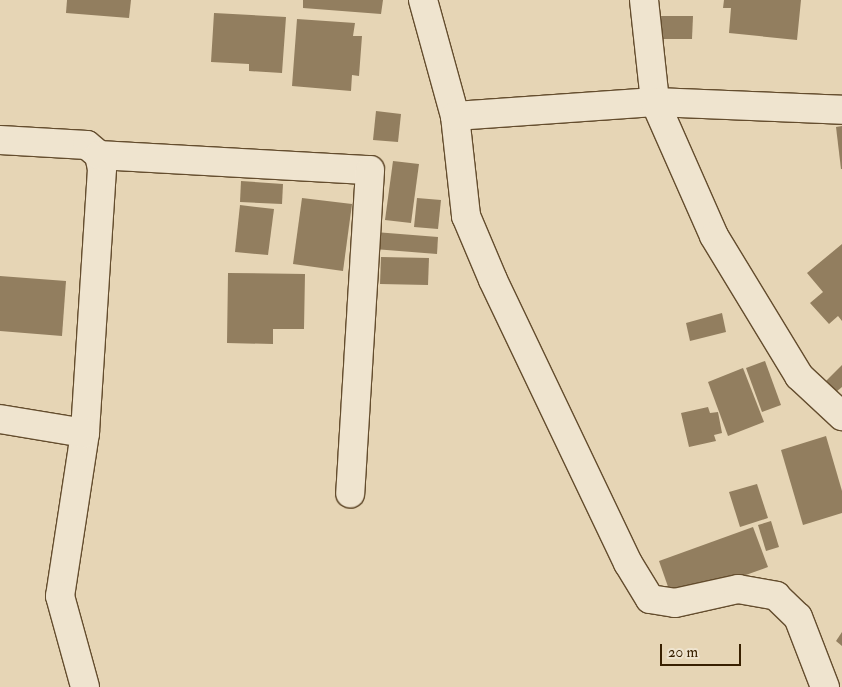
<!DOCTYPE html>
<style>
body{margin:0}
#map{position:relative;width:842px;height:687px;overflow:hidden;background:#e6d5b5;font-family:"IM FELL Double Pica",serif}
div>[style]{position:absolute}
.building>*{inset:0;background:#927e5f}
.roads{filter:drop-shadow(1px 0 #644d2e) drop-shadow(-1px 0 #644d2e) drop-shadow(0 1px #644d2e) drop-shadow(0 -1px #644d2e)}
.minor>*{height:28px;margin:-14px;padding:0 14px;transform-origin:14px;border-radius:14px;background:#efe4cf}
span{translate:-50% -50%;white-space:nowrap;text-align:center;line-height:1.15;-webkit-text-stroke:4px #efe4cf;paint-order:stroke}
.scale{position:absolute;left:660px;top:644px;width:81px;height:22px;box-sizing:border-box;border:2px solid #382001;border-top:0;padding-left:6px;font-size:15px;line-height:18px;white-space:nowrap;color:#382001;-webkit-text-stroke:4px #efe4cf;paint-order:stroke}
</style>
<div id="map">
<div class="building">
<i style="clip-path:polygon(67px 0,131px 0,129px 18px,66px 13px)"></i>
<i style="clip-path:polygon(303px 0,383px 0,381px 14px,303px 8px)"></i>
<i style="clip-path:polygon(724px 0,801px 0,797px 40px,729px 33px,731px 8px,723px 8px)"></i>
<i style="clip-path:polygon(214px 13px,286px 17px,282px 73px,249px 71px,249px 64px,211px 62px)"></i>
<i style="clip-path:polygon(650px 16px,693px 16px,692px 39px,650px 39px)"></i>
<i style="clip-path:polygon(297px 19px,355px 23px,353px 36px,362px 36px,359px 76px,352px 75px,351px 91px,292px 86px)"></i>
<i style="clip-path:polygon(376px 111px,401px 114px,398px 142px,373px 140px)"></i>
<i style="clip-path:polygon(842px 126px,842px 169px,841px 169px,836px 127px)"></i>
<i style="clip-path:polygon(393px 161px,419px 164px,411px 223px,385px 220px)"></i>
<i style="clip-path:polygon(241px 181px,283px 184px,282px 204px,240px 202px)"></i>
<i style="clip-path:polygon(302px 198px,352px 204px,343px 271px,293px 264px)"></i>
<i style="clip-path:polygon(417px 198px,441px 200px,438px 229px,414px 227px)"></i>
<i style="clip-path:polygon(240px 205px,274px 209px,268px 255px,235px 252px)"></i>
<i style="clip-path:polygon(375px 232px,438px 237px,437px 254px,374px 249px)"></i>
<i style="clip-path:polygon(842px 244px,842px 321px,838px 316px,829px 324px,810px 303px,823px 292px,807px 273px)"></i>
<i style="clip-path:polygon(381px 257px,429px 258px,428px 285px,380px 284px)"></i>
<i style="clip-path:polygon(228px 273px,305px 274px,304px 329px,273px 329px,273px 344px,227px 343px)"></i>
<i style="clip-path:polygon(0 276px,66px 281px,62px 336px,0 331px)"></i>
<i style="clip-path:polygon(722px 313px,726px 332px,690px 341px,686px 323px)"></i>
<i style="clip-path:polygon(765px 361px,781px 405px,762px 412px,746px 368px)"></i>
<i style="clip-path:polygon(842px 365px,842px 387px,836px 392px,826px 381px)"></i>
<i style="clip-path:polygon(743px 368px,764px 422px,728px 436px,708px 382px)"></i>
<i style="clip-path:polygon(708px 407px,710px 413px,718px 412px,722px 433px,714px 435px,716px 441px,689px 447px,681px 413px)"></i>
<i style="clip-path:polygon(826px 436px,842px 491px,842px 513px,803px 525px,781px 450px)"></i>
<i style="clip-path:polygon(757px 484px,768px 518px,740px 527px,729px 492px)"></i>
<i style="clip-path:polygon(771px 521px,779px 547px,766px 551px,758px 525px)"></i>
<i style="clip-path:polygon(753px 527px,768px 567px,673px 601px,659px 561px)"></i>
<i style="clip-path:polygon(842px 632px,842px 646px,836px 641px)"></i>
</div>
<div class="roads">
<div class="minor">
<i style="left:423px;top:0;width:120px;rotate:74.6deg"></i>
<i style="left:455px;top:116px;width:101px;rotate:83.7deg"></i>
<i style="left:466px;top:216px;width:69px;rotate:67.1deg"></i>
<i style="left:493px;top:280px;width:314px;rotate:64.5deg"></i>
<i style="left:628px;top:563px;width:42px;rotate:58.6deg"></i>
<i style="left:650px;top:599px;width:25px;rotate:9deg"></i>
<i style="left:675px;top:603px;width:65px;rotate:-12.5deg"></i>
<i style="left:738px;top:589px;width:39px;rotate:10deg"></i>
<i style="left:776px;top:596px;width:30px;rotate:44deg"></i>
<i style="left:798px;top:617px;width:75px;rotate:68.9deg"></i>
<i style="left:644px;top:0;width:103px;rotate:83.8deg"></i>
<i style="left:655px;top:102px;width:146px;rotate:66.2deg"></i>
<i style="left:714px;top:236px;width:164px;rotate:58.7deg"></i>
<i style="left:799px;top:376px;width:59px;rotate:42.9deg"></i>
<i style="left:455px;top:116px;width:200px;rotate:-4deg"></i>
<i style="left:655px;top:102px;width:187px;rotate:2.4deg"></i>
<i style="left:0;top:140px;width:87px;rotate:3.3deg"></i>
<i style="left:87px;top:145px;width:16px;rotate:40deg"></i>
<i style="left:99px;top:155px;width:14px;rotate:78deg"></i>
<i style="left:102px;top:169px;width:265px;rotate:93.7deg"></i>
<i style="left:85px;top:433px;width:165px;rotate:98.7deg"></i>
<i style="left:60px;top:596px;width:94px;rotate:74.6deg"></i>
<i style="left:99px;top:155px;width:271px;rotate:3.2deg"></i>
<i style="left:370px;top:170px;width:324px;rotate:93.5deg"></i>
<i style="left:0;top:419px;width:86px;rotate:9.4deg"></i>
</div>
</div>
<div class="scale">20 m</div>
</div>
